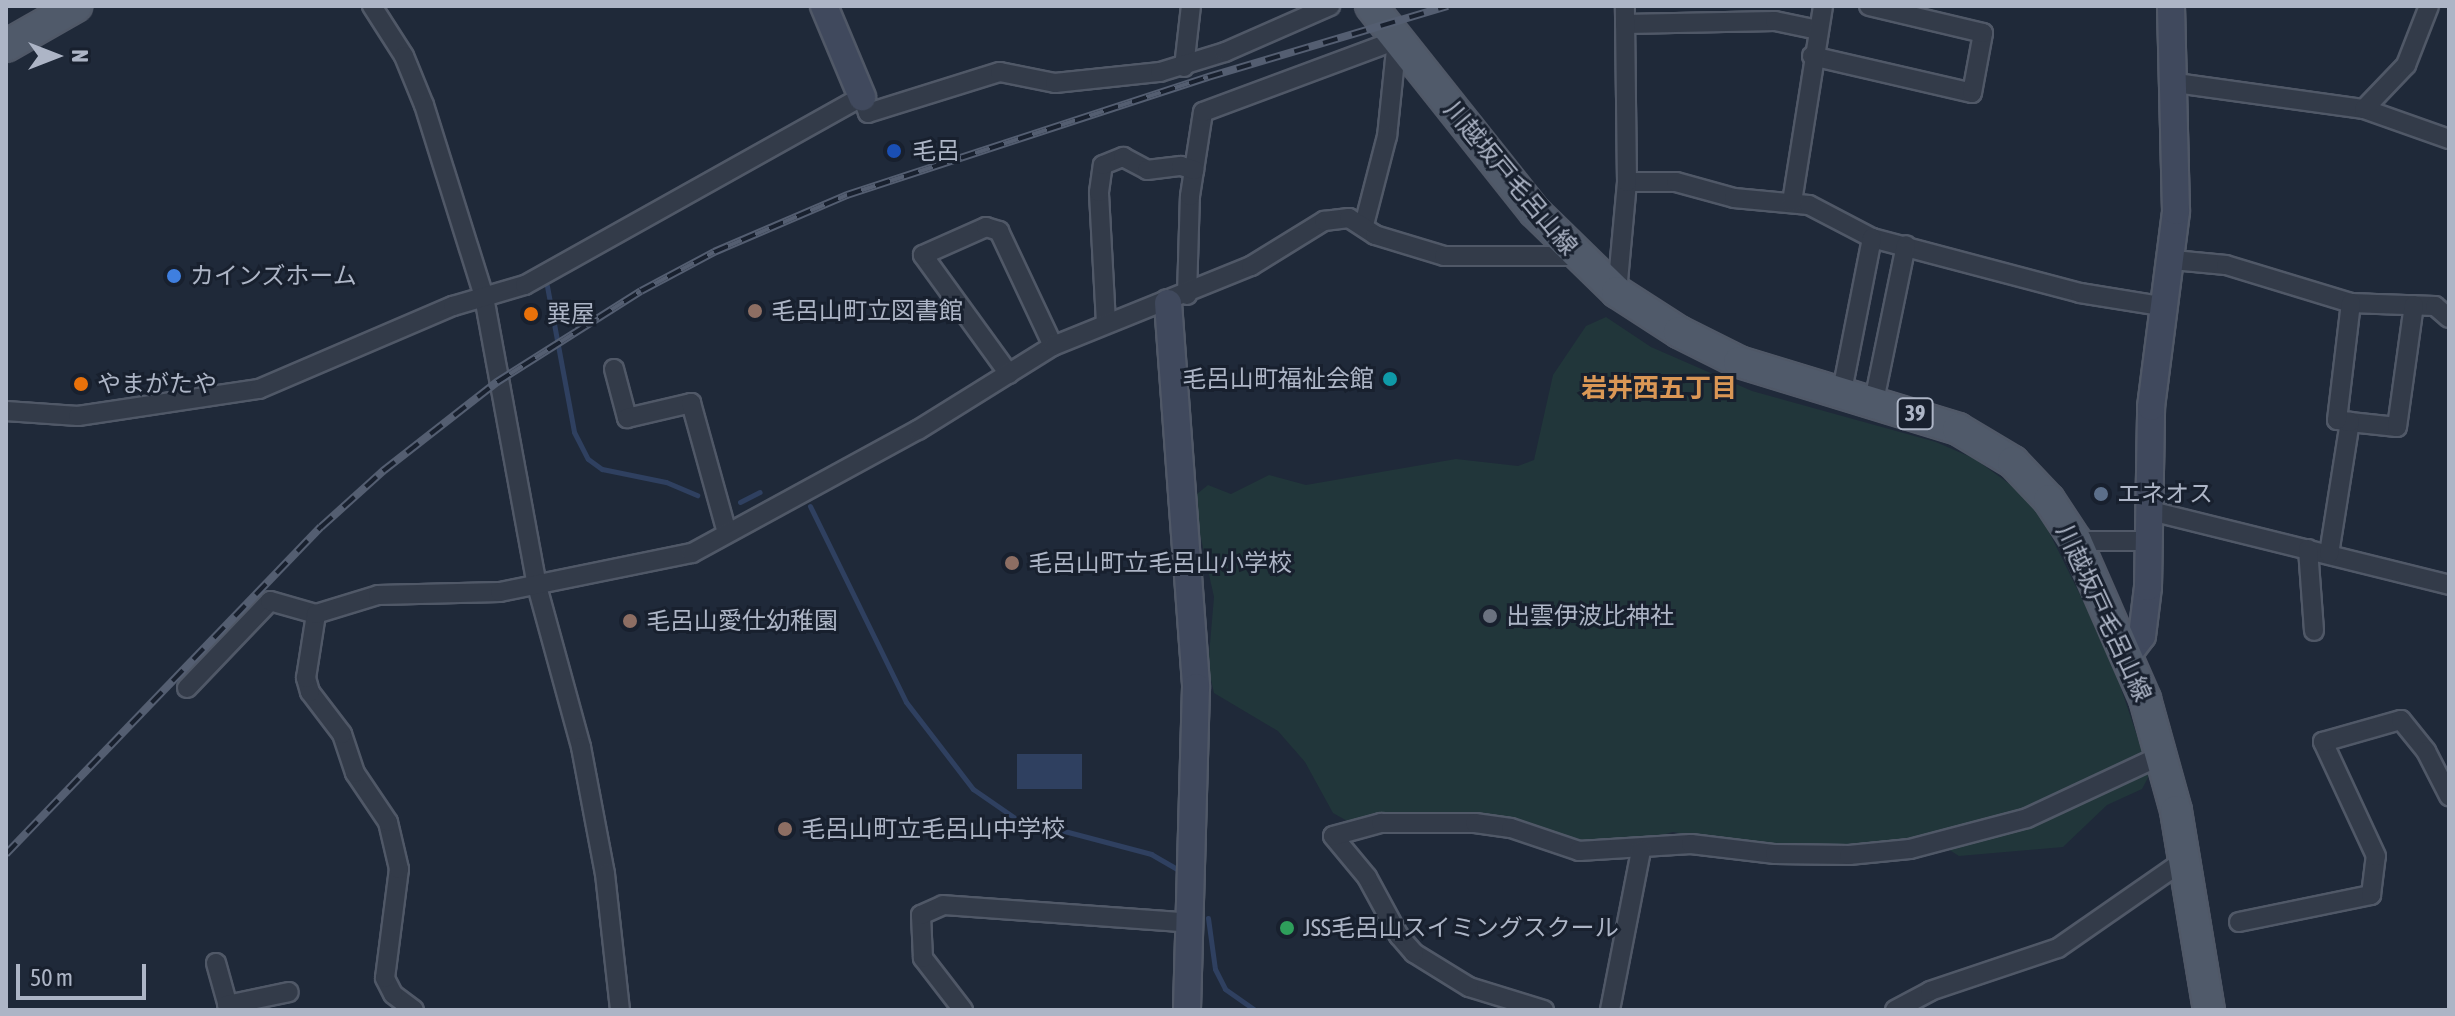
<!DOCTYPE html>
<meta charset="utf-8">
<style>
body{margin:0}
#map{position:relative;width:2455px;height:1016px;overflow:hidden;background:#1f2939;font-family:"Asap Condensed","Noto Sans JP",sans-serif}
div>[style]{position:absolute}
.green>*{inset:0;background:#21363a}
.water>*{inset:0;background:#2f4060}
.stream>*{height:5px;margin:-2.5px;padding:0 2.5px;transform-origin:2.5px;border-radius:2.5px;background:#2f4060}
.roads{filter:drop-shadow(2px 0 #505867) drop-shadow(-2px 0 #505867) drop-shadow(0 2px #505867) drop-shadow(0 -2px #505867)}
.street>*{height:18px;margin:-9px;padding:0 9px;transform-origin:9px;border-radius:9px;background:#333b49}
.secondary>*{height:26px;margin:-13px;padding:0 13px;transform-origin:13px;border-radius:13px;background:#40495d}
.primary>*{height:30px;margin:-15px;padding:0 15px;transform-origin:15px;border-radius:15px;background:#505a6a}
.rail>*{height:8px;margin-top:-4px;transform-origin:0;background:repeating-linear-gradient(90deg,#18202e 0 15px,#545e71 0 30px);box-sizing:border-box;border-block:2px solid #545e71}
.dots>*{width:22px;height:22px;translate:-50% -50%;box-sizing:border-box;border:4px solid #18202e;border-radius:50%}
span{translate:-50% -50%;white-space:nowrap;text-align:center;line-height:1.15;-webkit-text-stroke:6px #18202e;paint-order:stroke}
.shield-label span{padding:2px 6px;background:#18202e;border:2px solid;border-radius:6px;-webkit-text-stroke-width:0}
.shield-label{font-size:22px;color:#adb5c6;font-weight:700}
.poi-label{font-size:24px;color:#adb5c6}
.left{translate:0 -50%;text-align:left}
.right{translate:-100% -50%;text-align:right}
.street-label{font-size:24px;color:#adb5c6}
.neighbourhood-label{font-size:26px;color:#da9755;font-weight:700}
.frame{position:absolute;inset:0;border:8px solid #adb5c6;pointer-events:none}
.north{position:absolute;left:16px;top:16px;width:80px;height:80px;-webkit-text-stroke:6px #18202e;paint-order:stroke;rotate:90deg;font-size:22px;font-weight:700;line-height:32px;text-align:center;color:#adb5c6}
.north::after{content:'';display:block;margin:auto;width:28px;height:36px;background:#adb5c6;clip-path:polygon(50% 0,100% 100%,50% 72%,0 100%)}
.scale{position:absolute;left:16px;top:964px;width:130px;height:36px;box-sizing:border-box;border:4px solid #adb5c6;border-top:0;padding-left:10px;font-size:24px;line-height:28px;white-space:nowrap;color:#adb5c6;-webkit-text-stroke:6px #18202e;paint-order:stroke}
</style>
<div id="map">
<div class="green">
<i style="clip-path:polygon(1606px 317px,1651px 347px,1752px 391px,1936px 442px,1975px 459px,2011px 485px,2040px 514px,2109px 653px,2150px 774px,2142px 789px,2107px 805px,2063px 847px,1959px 856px,1929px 837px,1825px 846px,1742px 843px,1673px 832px,1636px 842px,1594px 843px,1494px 817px,1397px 814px,1349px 822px,1333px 813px,1305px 762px,1278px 731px,1214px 693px,1208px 667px,1214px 597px,1192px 498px,1208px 485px,1231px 494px,1269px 475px,1306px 485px,1456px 459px,1518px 466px,1534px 460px,1553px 375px,1586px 326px)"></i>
</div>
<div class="water">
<i style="clip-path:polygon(1017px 754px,1082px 754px,1082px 789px,1017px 789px)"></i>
</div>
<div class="stream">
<i style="left:547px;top:286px;width:148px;rotate:79.5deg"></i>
<i style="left:574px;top:432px;width:30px;rotate:63deg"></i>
<i style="left:588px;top:459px;width:17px;rotate:36deg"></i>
<i style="left:602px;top:469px;width:65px;rotate:11.5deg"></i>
<i style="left:666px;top:482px;width:34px;rotate:23deg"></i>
<i style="left:740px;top:502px;width:22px;rotate:-27deg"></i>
<i style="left:810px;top:506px;width:218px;rotate:63.9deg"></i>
<i style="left:906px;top:702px;width:110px;rotate:52.4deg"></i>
<i style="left:973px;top:789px;width:51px;rotate:34.6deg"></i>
<i style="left:1015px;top:818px;width:141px;rotate:14.8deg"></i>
<i style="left:1151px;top:854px;width:34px;rotate:30deg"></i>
<i style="left:1208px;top:918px;width:51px;rotate:82.2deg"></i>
<i style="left:1215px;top:969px;width:22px;rotate:63deg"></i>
<i style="left:1225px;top:989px;width:37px;rotate:35deg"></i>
</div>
<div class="roads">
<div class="street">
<i style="left:372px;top:6px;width:59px;rotate:57.4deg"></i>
<i style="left:404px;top:56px;width:53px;rotate:67.8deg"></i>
<i style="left:424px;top:105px;width:201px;rotate:72.6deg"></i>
<i style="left:484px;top:297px;width:294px;rotate:79.6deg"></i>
<i style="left:537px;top:586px;width:167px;rotate:74.7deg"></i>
<i style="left:581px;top:747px;width:129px;rotate:79.3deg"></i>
<i style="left:605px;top:874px;width:137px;rotate:83.7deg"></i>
<i style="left:1625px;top:24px;width:150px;rotate:-1.1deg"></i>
<i style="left:1775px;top:21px;width:44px;rotate:11.8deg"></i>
<i style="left:1812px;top:56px;width:164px;rotate:13deg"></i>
<i style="left:1972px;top:93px;width:61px;rotate:-79.6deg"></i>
<i style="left:1983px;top:33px;width:117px;rotate:-166.7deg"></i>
<i style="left:1184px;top:67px;width:61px;rotate:-83.5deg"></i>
<i style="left:2176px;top:83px;width:190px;rotate:7.9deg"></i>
<i style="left:2364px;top:109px;width:90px;rotate:19.4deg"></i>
<i style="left:2364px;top:109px;width:61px;rotate:-46.3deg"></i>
<i style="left:2406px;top:65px;width:63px;rotate:-68.7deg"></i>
<i style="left:1627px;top:182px;width:49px"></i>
<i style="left:1676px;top:182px;width:60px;rotate:15.4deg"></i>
<i style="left:1734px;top:198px;width:75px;rotate:5.3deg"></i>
<i style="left:1809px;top:205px;width:71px;rotate:27.6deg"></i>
<i style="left:1872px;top:238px;width:215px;rotate:14.8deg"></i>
<i style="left:2080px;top:293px;width:87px;rotate:9.2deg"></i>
<i style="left:1792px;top:202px;width:198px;rotate:-81deg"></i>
<i style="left:2173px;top:260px;width:53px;rotate:5.4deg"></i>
<i style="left:2226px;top:265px;width:131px;rotate:16.9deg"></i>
<i style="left:2351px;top:303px;width:84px;rotate:2deg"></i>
<i style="left:2435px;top:306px;width:18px;rotate:41deg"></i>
<i style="left:1617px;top:292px;width:110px;rotate:-84.8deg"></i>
<i style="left:1627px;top:182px;width:176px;rotate:-90.7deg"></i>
<i style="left:1187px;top:295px;width:99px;rotate:-88.3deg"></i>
<i style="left:1190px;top:196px;width:85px;rotate:-81.2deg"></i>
<i style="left:1203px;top:112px;width:207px;rotate:-20.4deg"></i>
<i style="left:1397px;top:40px;width:97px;rotate:95.9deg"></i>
<i style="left:1387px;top:136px;width:92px;rotate:104.5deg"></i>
<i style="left:1106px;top:323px;width:131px;rotate:-93.1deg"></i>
<i style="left:1099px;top:192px;width:27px;rotate:-82deg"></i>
<i style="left:1103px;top:165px;width:22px;rotate:-22deg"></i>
<i style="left:1123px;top:157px;width:27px;rotate:28deg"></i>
<i style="left:1147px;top:170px;width:34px;rotate:-7deg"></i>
<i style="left:1181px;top:166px;width:14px;rotate:17deg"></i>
<i style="left:614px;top:369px;width:51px;rotate:75.1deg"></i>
<i style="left:627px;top:418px;width:66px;rotate:-13.2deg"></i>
<i style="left:691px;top:403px;width:135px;rotate:74.5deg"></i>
<i style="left:1009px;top:374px;width:147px;rotate:-125.9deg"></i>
<i style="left:923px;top:255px;width:69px;rotate:-24deg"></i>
<i style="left:986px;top:227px;width:14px;rotate:17deg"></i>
<i style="left:999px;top:231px;width:127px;rotate:64.8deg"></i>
<i style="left:1842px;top:391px;width:156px;rotate:-78.9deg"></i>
<i style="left:1874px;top:401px;width:159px;rotate:-78.4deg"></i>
<i style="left:6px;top:411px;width:72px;rotate:4deg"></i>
<i style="left:78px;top:416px;width:183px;rotate:-8.5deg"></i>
<i style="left:259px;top:389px;width:211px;rotate:-23.2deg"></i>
<i style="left:453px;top:306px;width:75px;rotate:-16.3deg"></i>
<i style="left:525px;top:285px;width:386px;rotate:-29.2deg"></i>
<i style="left:862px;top:97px;width:17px;rotate:69deg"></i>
<i style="left:868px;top:113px;width:138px;rotate:-17.3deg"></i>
<i style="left:1000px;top:72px;width:56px;rotate:11.3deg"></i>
<i style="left:1055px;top:83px;width:106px;rotate:-6deg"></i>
<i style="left:1160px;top:72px;width:68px;rotate:-17.1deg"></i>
<i style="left:1225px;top:52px;width:115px;rotate:-23.7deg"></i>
<i style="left:2350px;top:422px;width:47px;rotate:6.1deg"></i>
<i style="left:2397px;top:427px;width:123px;rotate:-82.1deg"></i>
<i style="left:2151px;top:511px;width:307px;rotate:13.9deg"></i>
<i style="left:2076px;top:541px;width:74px"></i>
<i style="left:2308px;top:549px;width:82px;rotate:85.8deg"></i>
<i style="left:2329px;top:554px;width:134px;rotate:-81deg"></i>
<i style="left:2350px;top:422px;width:13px;rotate:-171deg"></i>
<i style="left:2337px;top:420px;width:118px;rotate:-83.2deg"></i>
<i style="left:187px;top:688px;width:120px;rotate:-46.3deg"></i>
<i style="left:270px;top:601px;width:48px;rotate:15.8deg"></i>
<i style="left:2239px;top:922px;width:135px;rotate:-11.6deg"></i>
<i style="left:2371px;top:895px;width:39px;rotate:-83deg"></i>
<i style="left:2376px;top:856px;width:126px;rotate:-114.9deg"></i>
<i style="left:2323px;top:742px;width:81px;rotate:-15.8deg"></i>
<i style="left:2401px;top:720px;width:40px;rotate:51deg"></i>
<i style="left:2426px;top:751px;width:51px;rotate:62.9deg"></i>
<i style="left:216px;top:963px;width:49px;rotate:74.5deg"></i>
<i style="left:227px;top:1005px;width:63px;rotate:-11.8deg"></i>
<i style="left:414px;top:1010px;width:26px;rotate:-143deg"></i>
<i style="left:393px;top:994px;width:18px;rotate:-117deg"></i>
<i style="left:385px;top:978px;width:110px;rotate:-82.7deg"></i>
<i style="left:399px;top:869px;width:48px;rotate:-103.2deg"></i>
<i style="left:388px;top:822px;width:59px;rotate:-124deg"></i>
<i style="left:355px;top:773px;width:41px;rotate:-108.4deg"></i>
<i style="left:342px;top:734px;width:53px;rotate:-127.3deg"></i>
<i style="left:310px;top:692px;width:15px;rotate:-106deg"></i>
<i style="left:306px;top:678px;width:65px;rotate:-81.1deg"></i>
<i style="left:316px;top:614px;width:65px;rotate:-17deg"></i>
<i style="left:378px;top:595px;width:122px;rotate:-1.4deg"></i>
<i style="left:500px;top:592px;width:196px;rotate:-11.5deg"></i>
<i style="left:692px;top:553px;width:257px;rotate:-28.6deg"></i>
<i style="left:918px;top:430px;width:159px;rotate:-31.9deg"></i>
<i style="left:1053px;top:346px;width:214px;rotate:-22deg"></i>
<i style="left:1251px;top:266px;width:86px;rotate:-31.7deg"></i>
<i style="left:1324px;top:221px;width:25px;rotate:-7deg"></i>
<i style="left:1349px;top:218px;width:31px;rotate:33deg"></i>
<i style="left:1375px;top:235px;width:72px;rotate:16.9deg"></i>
<i style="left:1444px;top:256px;width:132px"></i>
<i style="left:963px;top:1010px;width:66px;rotate:-127.6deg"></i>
<i style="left:923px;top:958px;width:43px;rotate:-92.7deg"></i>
<i style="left:921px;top:915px;width:24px;rotate:-24deg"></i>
<i style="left:943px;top:905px;width:250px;rotate:4.1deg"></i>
<i style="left:1544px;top:1010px;width:78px;rotate:-163deg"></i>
<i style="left:1469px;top:987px;width:65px;rotate:-148.3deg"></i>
<i style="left:1414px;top:953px;width:23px;rotate:-131deg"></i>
<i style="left:1399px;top:936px;width:67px;rotate:-118.5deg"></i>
<i style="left:1367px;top:877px;width:53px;rotate:-129.7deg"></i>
<i style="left:1333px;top:836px;width:50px;rotate:-15.2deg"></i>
<i style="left:1381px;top:823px;width:94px"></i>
<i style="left:1475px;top:823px;width:36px;rotate:8deg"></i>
<i style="left:1511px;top:828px;width:72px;rotate:18.7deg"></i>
<i style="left:1579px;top:851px;width:112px;rotate:-3.6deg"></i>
<i style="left:1691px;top:844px;width:85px;rotate:6.8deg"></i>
<i style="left:1775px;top:854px;width:74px;rotate:0.8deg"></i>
<i style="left:1849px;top:855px;width:61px;rotate:-5.6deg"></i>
<i style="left:1910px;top:849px;width:121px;rotate:-14.8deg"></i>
<i style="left:2027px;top:818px;width:149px;rotate:-25deg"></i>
<i style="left:1610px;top:1010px;width:163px;rotate:-79deg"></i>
<i style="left:1895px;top:1010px;width:40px;rotate:-28deg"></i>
<i style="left:1930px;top:991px;width:135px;rotate:-18.6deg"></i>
<i style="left:2058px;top:948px;width:152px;rotate:-34.8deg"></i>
</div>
<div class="secondary">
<i style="left:824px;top:6px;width:99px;rotate:67.3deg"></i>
<i style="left:1168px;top:303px;width:385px;rotate:85.8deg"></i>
<i style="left:1196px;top:687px;width:323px;rotate:91.6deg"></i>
<i style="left:2126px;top:657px;width:26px;rotate:-53deg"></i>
<i style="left:2142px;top:636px;width:49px;rotate:-83deg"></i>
<i style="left:2148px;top:587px;width:180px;rotate:-89deg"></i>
<i style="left:2151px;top:407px;width:198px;rotate:-82.7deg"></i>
<i style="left:2176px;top:211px;width:205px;rotate:-91.4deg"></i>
</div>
<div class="primary">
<i style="left:1371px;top:6px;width:263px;rotate:51.5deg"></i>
<i style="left:1535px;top:212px;width:115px;rotate:44.3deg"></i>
<i style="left:1617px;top:292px;width:74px;rotate:32.8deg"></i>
<i style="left:1679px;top:332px;width:67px;rotate:26.6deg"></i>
<i style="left:1739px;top:362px;width:229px;rotate:17deg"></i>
<i style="left:1958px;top:429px;width:64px;rotate:31deg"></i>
<i style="left:2013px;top:462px;width:52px;rotate:46.5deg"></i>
<i style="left:2049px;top:500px;width:49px;rotate:56.6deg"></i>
<i style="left:2076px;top:541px;width:172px;rotate:66.4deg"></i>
<i style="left:2145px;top:699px;width:116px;rotate:74.5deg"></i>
<i style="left:2176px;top:811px;width:202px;rotate:80.6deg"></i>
<i style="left:6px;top:46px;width:81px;rotate:-29.7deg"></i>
</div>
</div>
<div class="rail">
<i style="left:6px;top:854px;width:454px;rotate:-46.1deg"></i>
<i style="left:321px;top:527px;width:84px;rotate:-42.1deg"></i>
<i style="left:383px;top:471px;width:145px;rotate:-38deg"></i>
<i style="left:497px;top:382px;width:170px;rotate:-32.3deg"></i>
<i style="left:641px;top:291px;width:83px;rotate:-28.1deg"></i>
<i style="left:714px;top:252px;width:145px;rotate:-23.2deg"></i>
<i style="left:847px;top:195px;width:380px;rotate:-18.1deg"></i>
<i style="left:1208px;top:77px;width:250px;rotate:-16.5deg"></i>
</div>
<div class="dots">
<i style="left:894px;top:151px;background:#1a4fb4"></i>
<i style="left:174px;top:276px;background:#3f7fe0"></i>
<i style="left:755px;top:311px;background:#8d6e63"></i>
<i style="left:531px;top:314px;background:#e8710a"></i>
<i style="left:1390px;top:379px;background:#0f9aa8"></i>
<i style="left:81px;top:384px;background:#e8710a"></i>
<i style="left:2101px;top:494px;background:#5c6f8a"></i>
<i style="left:1012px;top:563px;background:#8d6e63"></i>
<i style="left:1490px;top:616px;background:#6b7280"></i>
<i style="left:630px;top:621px;background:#8d6e63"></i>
<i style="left:785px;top:829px;background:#8d6e63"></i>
<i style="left:1287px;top:928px;background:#2e9e5b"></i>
</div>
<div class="shield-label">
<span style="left:1915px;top:414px">39</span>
</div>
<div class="poi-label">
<span class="left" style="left:912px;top:151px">毛呂</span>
<span class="left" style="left:190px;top:276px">カインズホーム</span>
<span class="left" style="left:771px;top:311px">毛呂山町立図書館</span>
<span class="left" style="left:547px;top:314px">巽屋</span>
<span class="right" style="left:1374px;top:379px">毛呂山町福祉会館</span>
<span class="left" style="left:97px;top:384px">やまがたや</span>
<span class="left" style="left:2117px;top:494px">エネオス</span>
<span class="left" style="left:1028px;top:563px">毛呂山町立毛呂山小学校</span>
<span class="left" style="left:1506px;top:616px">出雲伊波比神社</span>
<span class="left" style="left:646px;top:621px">毛呂山愛仕幼稚園</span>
<span class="left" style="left:801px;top:829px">毛呂山町立毛呂山中学校</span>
<span class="left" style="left:1303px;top:928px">JSS毛呂山スイミングスクール</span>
</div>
<div class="street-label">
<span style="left:1511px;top:178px;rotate:50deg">川越坂戸毛呂山線</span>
<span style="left:2104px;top:613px;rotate:65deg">川越坂戸毛呂山線</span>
</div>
<div class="neighbourhood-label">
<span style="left:1659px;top:389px">岩井西五丁目</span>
</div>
<div class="frame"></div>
<div class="north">N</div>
<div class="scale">50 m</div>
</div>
